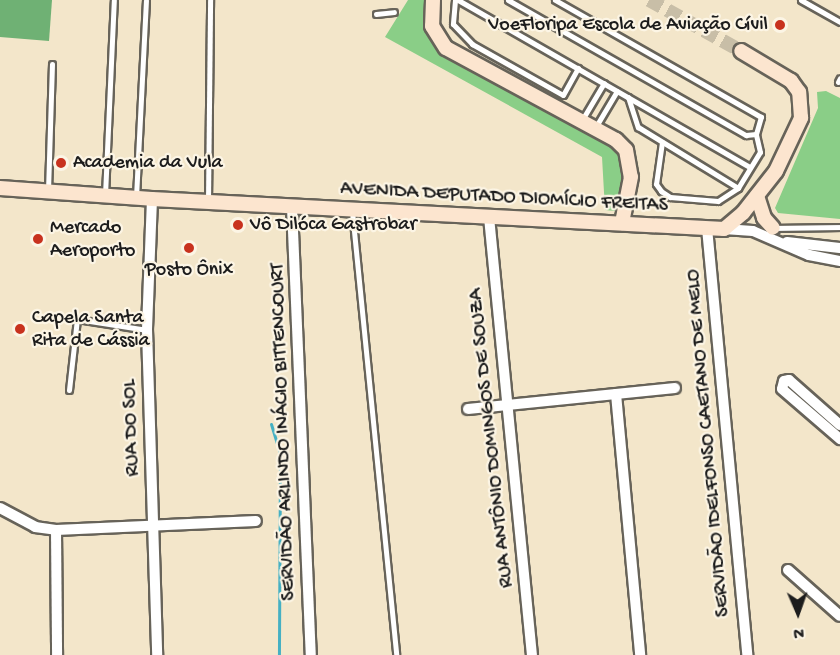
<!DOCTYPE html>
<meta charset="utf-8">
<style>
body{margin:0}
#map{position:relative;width:840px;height:655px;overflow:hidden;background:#f3e6ca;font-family:"Gochi Hand",sans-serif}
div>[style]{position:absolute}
.green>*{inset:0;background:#8ace87}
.forest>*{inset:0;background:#6fb174}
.stream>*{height:3px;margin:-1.5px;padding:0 1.5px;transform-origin:1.5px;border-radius:1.5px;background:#45b0c3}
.secondary-tunnel>*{height:14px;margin-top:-7px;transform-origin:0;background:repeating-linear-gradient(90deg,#c8bea7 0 14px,transparent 0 21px)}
.roads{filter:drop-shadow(2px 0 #676359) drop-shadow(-2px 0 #676359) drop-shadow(0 2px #676359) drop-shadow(0 -2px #676359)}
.lane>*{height:5px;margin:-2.5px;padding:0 2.5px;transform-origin:2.5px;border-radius:2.5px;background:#fff}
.street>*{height:10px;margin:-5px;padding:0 5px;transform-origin:5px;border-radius:5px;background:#fff}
.secondary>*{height:14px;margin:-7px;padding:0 7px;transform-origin:7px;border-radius:7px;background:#fce5cf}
.dots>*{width:16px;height:16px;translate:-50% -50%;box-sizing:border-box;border:3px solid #fcf5e5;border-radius:50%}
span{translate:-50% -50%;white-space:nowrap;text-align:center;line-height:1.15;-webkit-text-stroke:4.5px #fcf5e5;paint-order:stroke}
.poi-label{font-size:20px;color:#1c1c1c}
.right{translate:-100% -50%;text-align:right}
.left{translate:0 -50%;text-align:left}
.street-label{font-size:20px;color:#1c1c1c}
.north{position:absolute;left:768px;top:583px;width:60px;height:60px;-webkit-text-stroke:4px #fcf5e5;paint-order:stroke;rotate:178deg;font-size:16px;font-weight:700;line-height:24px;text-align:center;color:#1c1c1c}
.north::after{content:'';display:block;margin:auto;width:21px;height:27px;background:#1c1c1c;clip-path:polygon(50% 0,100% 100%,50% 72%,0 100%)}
</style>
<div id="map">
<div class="green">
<i style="clip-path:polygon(408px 0,425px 0,425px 24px,442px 52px,617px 151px,624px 174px,615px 211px,605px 210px,602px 157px,385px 37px)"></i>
<i style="clip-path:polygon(826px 91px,840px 98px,840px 219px,778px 213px,775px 208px,818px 108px,817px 92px)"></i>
</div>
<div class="forest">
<i style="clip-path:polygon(0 0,52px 0,49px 41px,0 37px)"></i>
</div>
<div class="stream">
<i style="left:271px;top:424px;width:31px;rotate:73deg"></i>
<i style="left:280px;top:454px;width:201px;rotate:90.3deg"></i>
</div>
<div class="secondary-tunnel">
<i style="left:649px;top:0;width:105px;rotate:29deg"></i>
</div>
<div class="roads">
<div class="lane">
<i style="left:455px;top:0;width:24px;rotate:95deg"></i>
<i style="left:453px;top:24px;width:28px;rotate:46deg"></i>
<i style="left:472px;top:44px;width:104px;rotate:29.3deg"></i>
<i style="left:563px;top:95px;width:31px;rotate:-61deg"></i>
<i style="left:458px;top:0;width:336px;rotate:29.8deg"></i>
<i style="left:508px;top:0;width:274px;rotate:29.6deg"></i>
<i style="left:746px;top:135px;width:10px;rotate:-6deg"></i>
<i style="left:756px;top:134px;width:18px;rotate:-74deg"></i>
<i style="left:761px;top:117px;width:237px;rotate:-150.4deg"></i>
<i style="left:801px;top:0;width:45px;rotate:29.4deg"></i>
<i style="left:376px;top:14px;width:18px;rotate:-6deg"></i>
<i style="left:838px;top:82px;width:4px;rotate:-63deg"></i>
<i style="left:628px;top:97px;width:32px;rotate:72deg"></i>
<i style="left:638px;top:127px;width:117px;rotate:31.4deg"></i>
<i style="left:738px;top:188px;width:42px;rotate:-58.6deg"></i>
<i style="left:760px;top:152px;width:18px;rotate:-103deg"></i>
<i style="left:582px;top:120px;width:43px;rotate:-59.3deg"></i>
<i style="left:595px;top:128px;width:43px;rotate:-59.3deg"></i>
<i style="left:662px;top:142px;width:42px;rotate:98.1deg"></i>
<i style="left:656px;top:184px;width:9px;rotate:54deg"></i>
<i style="left:661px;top:191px;width:11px;rotate:34deg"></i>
<i style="left:670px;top:197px;width:48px;rotate:4.8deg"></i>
<i style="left:718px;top:201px;width:24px;rotate:-33deg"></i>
<i style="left:48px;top:191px;width:127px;rotate:-88.2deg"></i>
<i style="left:105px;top:195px;width:195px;rotate:-87.4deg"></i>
<i style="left:136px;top:197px;width:197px;rotate:-87.1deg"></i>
<i style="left:208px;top:201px;width:201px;rotate:-89.4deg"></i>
<i style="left:352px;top:211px;width:446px;rotate:84.3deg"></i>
<i style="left:773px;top:228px;width:67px;rotate:-0.9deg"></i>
<i style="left:69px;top:390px;width:71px;rotate:-83.6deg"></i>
<i style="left:77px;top:319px;width:71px;rotate:8.9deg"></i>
</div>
<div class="street">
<i style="left:152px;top:199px;width:131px;rotate:92.2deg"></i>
<i style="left:147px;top:330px;width:325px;rotate:88.2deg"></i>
<i style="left:292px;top:207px;width:448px;rotate:87.6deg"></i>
<i style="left:489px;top:217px;width:440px;rotate:84.4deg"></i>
<i style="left:707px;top:228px;width:429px;rotate:84.6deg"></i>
<i style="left:724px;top:229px;width:29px;rotate:4deg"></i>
<i style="left:753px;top:231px;width:61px;rotate:23.2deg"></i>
<i style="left:809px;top:255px;width:32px;rotate:11deg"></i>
<i style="left:787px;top:242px;width:53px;rotate:6.5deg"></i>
<i style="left:616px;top:394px;width:262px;rotate:84.7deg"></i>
<i style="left:468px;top:409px;width:208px;rotate:-5.8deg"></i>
<i style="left:840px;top:425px;width:68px;rotate:-138.6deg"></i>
<i style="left:789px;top:380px;width:5px;rotate:169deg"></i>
<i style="left:784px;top:381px;width:8px;rotate:104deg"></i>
<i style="left:782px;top:389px;width:77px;rotate:40.8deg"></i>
<i style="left:0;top:508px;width:40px;rotate:28deg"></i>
<i style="left:35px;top:527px;width:21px;rotate:8deg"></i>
<i style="left:56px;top:530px;width:200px;rotate:-2.6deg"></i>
<i style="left:56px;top:530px;width:125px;rotate:89.5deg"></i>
<i style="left:788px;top:570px;width:69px;rotate:41.5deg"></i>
</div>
<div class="secondary">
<i style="left:433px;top:0;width:26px;rotate:92deg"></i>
<i style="left:432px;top:26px;width:26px;rotate:58deg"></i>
<i style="left:446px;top:48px;width:193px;rotate:28.4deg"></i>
<i style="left:616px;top:140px;width:14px;rotate:45deg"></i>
<i style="left:626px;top:150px;width:27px;rotate:80deg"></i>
<i style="left:631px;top:177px;width:47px;rotate:101.1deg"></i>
<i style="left:0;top:188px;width:152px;rotate:4.1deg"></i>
<i style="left:152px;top:199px;width:573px;rotate:3deg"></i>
<i style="left:724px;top:229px;width:25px;rotate:-40deg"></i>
<i style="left:743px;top:213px;width:53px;rotate:-51.8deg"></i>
<i style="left:776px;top:171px;width:59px;rotate:-64.7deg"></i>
<i style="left:801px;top:118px;width:26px;rotate:-94deg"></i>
<i style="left:799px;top:92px;width:14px;rotate:-126deg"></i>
<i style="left:791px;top:81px;width:58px;rotate:-149deg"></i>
<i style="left:757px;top:196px;width:23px;rotate:72deg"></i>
<i style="left:764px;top:218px;width:13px;rotate:48deg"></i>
</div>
</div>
<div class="dots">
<i style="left:780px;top:25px;background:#c8321e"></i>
<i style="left:61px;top:163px;background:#c8321e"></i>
<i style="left:238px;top:225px;background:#c8321e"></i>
<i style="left:38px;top:239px;background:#c8321e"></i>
<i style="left:189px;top:248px;background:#c8321e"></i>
<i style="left:20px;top:329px;background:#c8321e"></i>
</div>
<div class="poi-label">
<span class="right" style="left:768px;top:25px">VoeFloripa Escola de Aviação Cívil</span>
<span class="left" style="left:73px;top:163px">Academia da Vula</span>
<span class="left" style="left:250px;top:225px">Vô Dilóca Gastrobar</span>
<span class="left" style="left:50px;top:240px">Mercado<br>Aeroporto</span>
<span style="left:189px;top:270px">Posto Ônix</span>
<span class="left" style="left:32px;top:330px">Capela Santa<br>Rita de Cássia</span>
</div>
<div class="street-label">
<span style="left:504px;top:198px;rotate:3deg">AVENIDA DEPUTADO DIOMÍCIO FREITAS</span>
<span style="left:132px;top:428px;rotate:-92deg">RUA DO SOL</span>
<span style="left:284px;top:432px;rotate:-92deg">SERVIDÃO ARLINDO INÁCIO BITTENCOURT</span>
<span style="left:492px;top:438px;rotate:-96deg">RUA ANTÔNIO DOMINGOS DE SOUZA</span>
<span style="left:709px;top:443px;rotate:-95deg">SERVIDÃO IDELFONSO CAETANO DE MELO</span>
</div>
<div class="north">N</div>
</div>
